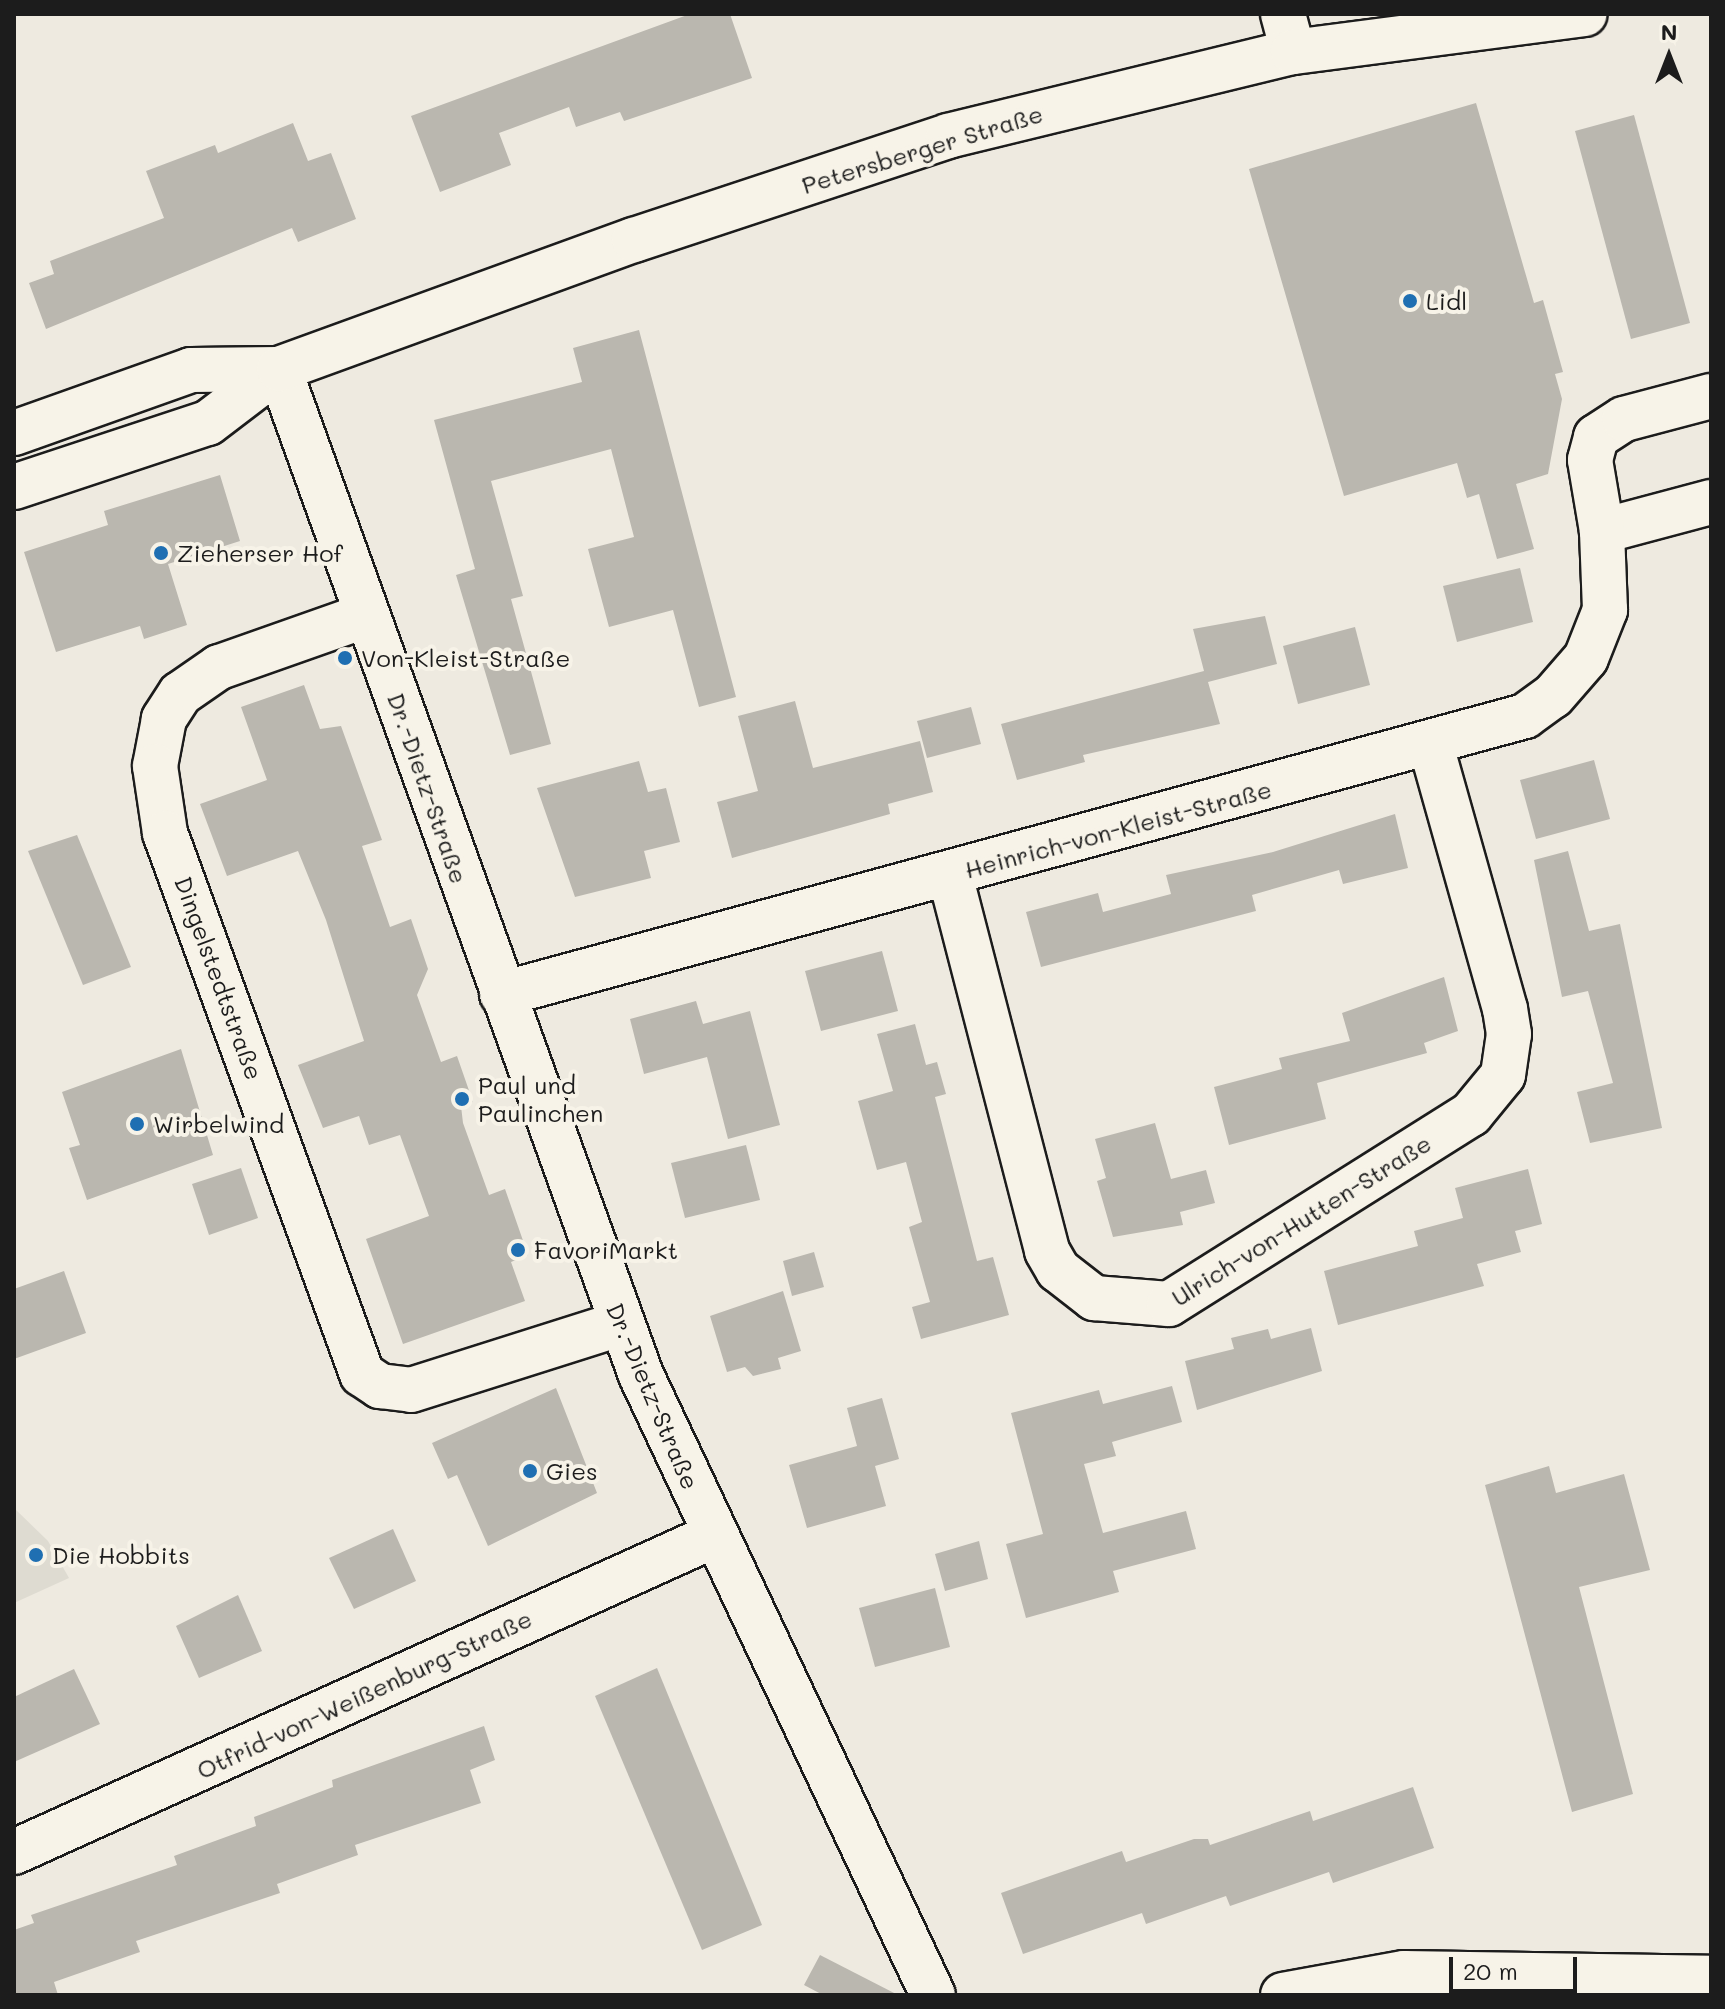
<!DOCTYPE html>
<meta charset="utf-8">
<style>
body{margin:0}
#map{position:relative;width:1725px;height:2009px;overflow:hidden;background:#eeeae0;font-family:Mali,sans-serif}
div>[style]{position:absolute}
.built>*{inset:0;background:#dedbd1}
.building>*{inset:0;background:#bab7af}
.roads{filter:drop-shadow(2px 0 #1c1c1c) drop-shadow(-2px 0 #1c1c1c) drop-shadow(0 2px #1c1c1c) drop-shadow(0 -2px #1c1c1c)}
.minor>*{height:44px;margin:-22px;padding:0 22px;transform-origin:22px;border-radius:22px;background:#f7f3e8}
.major>*{height:44px;margin:-22px;padding:0 22px;transform-origin:22px;border-radius:22px;background:#f7f3e8}
.dots>*{width:22px;height:22px;translate:-50% -50%;box-sizing:border-box;border:4px solid #f7f3e8;border-radius:50%}
span{translate:-50% -50%;white-space:nowrap;text-align:center;line-height:1.15;-webkit-text-stroke:8px #f7f3e8;paint-order:stroke}
.street-label{font-size:24px;color:#1c1c1c}
.poi-label{font-size:24px;color:#1c1c1c}
.left{translate:0 -50%;text-align:left}
.frame{position:absolute;inset:0;border:16px solid #1c1c1c;pointer-events:none}
.north{position:absolute;left:1629px;top:16px;width:80px;height:80px;-webkit-text-stroke:6px #f7f3e8;paint-order:stroke;rotate:0deg;font-size:22px;font-weight:700;line-height:32px;text-align:center;color:#1c1c1c}
.north::after{content:'';display:block;margin:auto;width:28px;height:36px;background:#1c1c1c;clip-path:polygon(50% 0,100% 100%,50% 72%,0 100%)}
.scale{position:absolute;left:1449px;top:1957px;width:128px;height:36px;box-sizing:border-box;border:4px solid #1c1c1c;border-top:0;padding-left:10px;font-size:24px;line-height:28px;white-space:nowrap;color:#1c1c1c;-webkit-text-stroke:6px #f7f3e8;paint-order:stroke}
</style>
<div id="map">
<div class="built">
<i style="clip-path:polygon(14px 1508px,48px 1541px,69px 1578px,14px 1603px)"></i>
</div>
<div class="building">
<i style="clip-path:polygon(690px 14px,730px 14px,752px 78px,624px 121px,620px 112px,576px 127px,569px 107px,499px 133px,511px 165px,440px 192px,411px 116px)"></i>
<i style="clip-path:polygon(1476px 103px,1534px 303px,1543px 300px,1563px 372px,1555px 374px,1562px 399px,1548px 474px,1516px 484px,1534px 549px,1497px 559px,1479px 494px,1467px 498px,1457px 463px,1344px 496px,1249px 169px)"></i>
<i style="clip-path:polygon(1634px 115px,1690px 323px,1631px 339px,1575px 131px)"></i>
<i style="clip-path:polygon(293px 123px,308px 161px,331px 153px,356px 219px,298px 242px,292px 228px,46px 329px,29px 283px,54px 274px,50px 261px,164px 218px,146px 171px,215px 145px,218px 153px)"></i>
<i style="clip-path:polygon(639px 330px,736px 697px,699px 707px,673px 610px,609px 627px,588px 549px,634px 537px,611px 449px,491px 481px,523px 596px,511px 599px,551px 744px,510px 755px,456px 575px,475px 569px,434px 420px,582px 382px,573px 348px)"></i>
<i style="clip-path:polygon(220px 475px,240px 541px,168px 564px,187px 625px,144px 639px,140px 626px,56px 652px,24px 552px,108px 525px,104px 511px)"></i>
<i style="clip-path:polygon(1520px 568px,1533px 622px,1457px 642px,1443px 586px)"></i>
<i style="clip-path:polygon(1265px 616px,1277px 664px,1208px 682px,1220px 724px,1083px 755px,1085px 762px,1017px 780px,1001px 724px,1204px 671px,1193px 629px)"></i>
<i style="clip-path:polygon(1355px 627px,1370px 685px,1298px 704px,1283px 646px)"></i>
<i style="clip-path:polygon(304px 685px,320px 729px,341px 726px,382px 840px,362px 846px,390px 927px,411px 919px,428px 969px,417px 995px,441px 1062px,457px 1056px,473px 1102px,461px 1106px,463px 1123px,489px 1195px,505px 1189px,528px 1255px,511px 1262px,525px 1301px,403px 1344px,366px 1239px,429px 1216px,400px 1135px,369px 1145px,359px 1116px,323px 1128px,298px 1065px,364px 1041px,326px 920px,298px 851px,227px 876px,200px 804px,267px 780px,241px 707px)"></i>
<i style="clip-path:polygon(795px 701px,813px 768px,920px 741px,933px 792px,888px 804px,890px 814px,732px 858px,717px 802px,758px 791px,738px 716px)"></i>
<i style="clip-path:polygon(971px 707px,981px 744px,927px 758px,917px 721px)"></i>
<i style="clip-path:polygon(1594px 760px,1610px 819px,1536px 839px,1520px 780px)"></i>
<i style="clip-path:polygon(639px 761px,648px 792px,666px 788px,680px 842px,644px 851px,651px 878px,575px 897px,537px 788px)"></i>
<i style="clip-path:polygon(1395px 814px,1408px 868px,1343px 884px,1339px 870px,1252px 895px,1256px 911px,1041px 967px,1026px 912px,1098px 893px,1103px 912px,1171px 894px,1166px 875px,1273px 852px)"></i>
<i style="clip-path:polygon(77px 835px,131px 967px,83px 985px,28px 851px)"></i>
<i style="clip-path:polygon(1568px 851px,1589px 931px,1620px 924px,1662px 1128px,1590px 1143px,1577px 1092px,1613px 1083px,1588px 991px,1562px 997px,1534px 860px)"></i>
<i style="clip-path:polygon(882px 951px,898px 1011px,821px 1031px,805px 971px)"></i>
<i style="clip-path:polygon(1444px 977px,1458px 1031px,1424px 1043px,1427px 1053px,1317px 1083px,1326px 1119px,1229px 1145px,1214px 1087px,1282px 1069px,1279px 1058px,1350px 1041px,1342px 1013px)"></i>
<i style="clip-path:polygon(696px 1001px,703px 1024px,750px 1011px,780px 1125px,728px 1139px,707px 1057px,644px 1074px,630px 1019px)"></i>
<i style="clip-path:polygon(915px 1024px,926px 1065px,937px 1062px,946px 1094px,935px 1097px,977px 1261px,993px 1257px,1009px 1315px,921px 1339px,912px 1307px,930px 1302px,909px 1227px,922px 1222px,906px 1162px,877px 1170px,858px 1101px,893px 1091px,877px 1034px)"></i>
<i style="clip-path:polygon(181px 1049px,213px 1155px,87px 1200px,69px 1148px,80px 1145px,62px 1092px)"></i>
<i style="clip-path:polygon(1155px 1123px,1171px 1179px,1206px 1170px,1215px 1203px,1180px 1212px,1183px 1225px,1113px 1237px,1097px 1181px,1106px 1178px,1095px 1139px)"></i>
<i style="clip-path:polygon(746px 1145px,760px 1200px,685px 1218px,671px 1163px)"></i>
<i style="clip-path:polygon(241px 1168px,258px 1218px,209px 1235px,192px 1184px)"></i>
<i style="clip-path:polygon(1528px 1169px,1542px 1224px,1515px 1231px,1521px 1252px,1477px 1264px,1484px 1286px,1338px 1325px,1324px 1271px,1418px 1246px,1414px 1231px,1463px 1218px,1455px 1188px)"></i>
<i style="clip-path:polygon(814px 1252px,824px 1287px,792px 1296px,783px 1261px)"></i>
<i style="clip-path:polygon(64px 1271px,86px 1333px,14px 1359px,14px 1289px)"></i>
<i style="clip-path:polygon(783px 1291px,801px 1351px,778px 1358px,781px 1369px,753px 1376px,745px 1367px,727px 1372px,710px 1316px)"></i>
<i style="clip-path:polygon(1311px 1328px,1322px 1371px,1197px 1410px,1185px 1361px,1234px 1349px,1231px 1338px,1268px 1329px,1271px 1339px)"></i>
<i style="clip-path:polygon(1172px 1386px,1182px 1422px,1112px 1442px,1116px 1456px,1084px 1464px,1103px 1533px,1186px 1511px,1196px 1549px,1113px 1571px,1119px 1592px,1026px 1618px,1006px 1544px,1043px 1534px,1011px 1413px,1099px 1390px,1103px 1404px)"></i>
<i style="clip-path:polygon(556px 1388px,597px 1493px,488px 1546px,457px 1475px,448px 1479px,432px 1443px)"></i>
<i style="clip-path:polygon(882px 1398px,899px 1459px,875px 1466px,886px 1506px,807px 1528px,789px 1465px,857px 1446px,847px 1408px)"></i>
<i style="clip-path:polygon(1549px 1466px,1556px 1493px,1624px 1474px,1650px 1570px,1579px 1587px,1633px 1794px,1572px 1812px,1485px 1485px)"></i>
<i style="clip-path:polygon(393px 1529px,416px 1581px,354px 1609px,329px 1558px)"></i>
<i style="clip-path:polygon(979px 1541px,988px 1579px,945px 1591px,935px 1554px)"></i>
<i style="clip-path:polygon(935px 1588px,950px 1647px,875px 1667px,859px 1608px)"></i>
<i style="clip-path:polygon(238px 1595px,262px 1651px,199px 1678px,176px 1626px)"></i>
<i style="clip-path:polygon(657px 1668px,762px 1925px,702px 1950px,595px 1696px)"></i>
<i style="clip-path:polygon(74px 1669px,100px 1724px,14px 1762px,14px 1697px)"></i>
<i style="clip-path:polygon(484px 1726px,495px 1760px,470px 1770px,481px 1803px,355px 1845px,358px 1855px,277px 1884px,280px 1893px,136px 1941px,140px 1952px,54px 1982px,58px 1995px,14px 1995px,14px 1930px,34px 1923px,31px 1915px,177px 1865px,174px 1856px,256px 1826px,254px 1817px,333px 1787px,332px 1780px)"></i>
<i style="clip-path:polygon(1413px 1787px,1434px 1848px,1333px 1883px,1329px 1872px,1230px 1906px,1226px 1896px,1146px 1924px,1142px 1913px,1023px 1954px,1001px 1893px,1122px 1851px,1126px 1862px,1194px 1839px,1208px 1839px,1210px 1845px,1310px 1811px,1313px 1821px)"></i>
<i style="clip-path:polygon(820px 1955px,898px 1995px,823px 1995px,804px 1985px)"></i>
</div>
<div class="roads">
<div class="minor">
<i style="left:1283px;top:14px;width:39px;rotate:75deg"></i>
<i style="left:1602px;top:531px;width:113px;rotate:-14.9deg"></i>
<i style="left:367px;top:615px;width:157px;rotate:160.6deg"></i>
<i style="left:219px;top:667px;width:47px;rotate:145.3deg"></i>
<i style="left:180px;top:694px;width:30px;rotate:123deg"></i>
<i style="left:164px;top:719px;width:48px;rotate:100.8deg"></i>
<i style="left:155px;top:766px;width:68px;rotate:81.5deg"></i>
<i style="left:165px;top:833px;width:576px;rotate:69.99deg"></i>
<i style="left:362px;top:1374px;width:22px;rotate:34deg"></i>
<i style="left:380px;top:1386px;width:31px;rotate:7deg"></i>
<i style="left:411px;top:1390px;width:221px;rotate:-17.6deg"></i>
<i style="left:950px;top:875px;width:388px;rotate:75.5deg"></i>
<i style="left:1047px;top:1251px;width:22px;rotate:60deg"></i>
<i style="left:1058px;top:1270px;width:46px;rotate:37.9deg"></i>
<i style="left:1094px;top:1298px;width:75px;rotate:4.6deg"></i>
<i style="left:1169px;top:1304px;width:357px;rotate:-32.2deg"></i>
<i style="left:1471px;top:1114px;width:50px;rotate:-50.6deg"></i>
<i style="left:1503px;top:1075px;width:41px;rotate:-81.7deg"></i>
<i style="left:1509px;top:1034px;width:25px;rotate:-99deg"></i>
<i style="left:1505px;top:1009px;width:274px;rotate:-105.7deg"></i>
<i style="left:502px;top:994px;width:1060px;rotate:-15.2deg"></i>
<i style="left:1525px;top:716px;width:34px;rotate:-36deg"></i>
<i style="left:1553px;top:696px;width:50px;rotate:-49deg"></i>
<i style="left:1586px;top:658px;width:52px;rotate:-68.4deg"></i>
<i style="left:1605px;top:610px;width:79px;rotate:-92.2deg"></i>
<i style="left:1602px;top:531px;width:72px;rotate:-99.6deg"></i>
<i style="left:1590px;top:460px;width:24px;rotate:-75deg"></i>
<i style="left:1596px;top:437px;width:33px;rotate:-33deg"></i>
<i style="left:1624px;top:419px;width:90px;rotate:-14.8deg"></i>
<i style="left:14px;top:1852px;width:767px;rotate:-24.33deg"></i>
<i style="left:1283px;top:1995px;width:123px;rotate:-10.3deg"></i>
<i style="left:1404px;top:1973px;width:307px;rotate:0.9deg"></i>
</div>
<div class="major">
<i style="left:279px;top:369px;width:1069px;rotate:70.21deg"></i>
<i style="left:641px;top:1375px;width:685px;rotate:64.78deg"></i>
<i style="left:14px;top:433px;width:188px;rotate:-19.6deg"></i>
<i style="left:191px;top:370px;width:88px;rotate:-0.7deg"></i>
<i style="left:14px;top:487px;width:204px;rotate:-18.3deg"></i>
<i style="left:208px;top:423px;width:89px;rotate:-37.3deg"></i>
<i style="left:279px;top:369px;width:378px;rotate:-20deg"></i>
<i style="left:634px;top:240px;width:331px;rotate:-18.3deg"></i>
<i style="left:948px;top:136px;width:355px;rotate:-13.7deg"></i>
<i style="left:1293px;top:52px;width:294px;rotate:-7.4deg"></i>
</div>
</div>
<div class="dots">
<i style="left:1410px;top:301px;background:#1f6fb2"></i>
<i style="left:161px;top:553px;background:#1f6fb2"></i>
<i style="left:345px;top:658px;background:#1f6fb2"></i>
<i style="left:462px;top:1099px;background:#1f6fb2"></i>
<i style="left:137px;top:1124px;background:#1f6fb2"></i>
<i style="left:518px;top:1250px;background:#1f6fb2"></i>
<i style="left:530px;top:1471px;background:#1f6fb2"></i>
<i style="left:36px;top:1555px;background:#1f6fb2"></i>
</div>
<div class="street-label">
<span style="left:922px;top:149px;rotate:-17deg">Petersberger Straße</span>
<span style="left:428px;top:788px;rotate:71deg">Dr.-Dietz-Straße</span>
<span style="left:1118px;top:829px;rotate:-15deg">Heinrich-von-Kleist-Straße</span>
<span style="left:219px;top:978px;rotate:70deg">Dingelstedtstraße</span>
<span style="left:1301px;top:1220px;rotate:-32deg">Ulrich-von-Hutten-Straße</span>
<span style="left:653px;top:1396px;rotate:67deg">Dr.-Dietz-Straße</span>
<span style="left:364px;top:1694px;rotate:-25deg">Otfrid-von-Weißenburg-Straße</span>
</div>
<div class="poi-label">
<span class="left" style="left:1426px;top:301px">Lidl</span>
<span class="left" style="left:177px;top:553px">Zieherser Hof</span>
<span class="left" style="left:361px;top:658px">Von-Kleist-Straße</span>
<span class="left" style="left:478px;top:1099px">Paul und<br>Paulinchen</span>
<span class="left" style="left:153px;top:1124px">Wirbelwind</span>
<span class="left" style="left:534px;top:1250px">FavoriMarkt</span>
<span class="left" style="left:546px;top:1471px">Gies</span>
<span class="left" style="left:52px;top:1555px">Die Hobbits</span>
</div>
<div class="frame"></div>
<div class="north">N</div>
<div class="scale">20 m</div>
</div>
